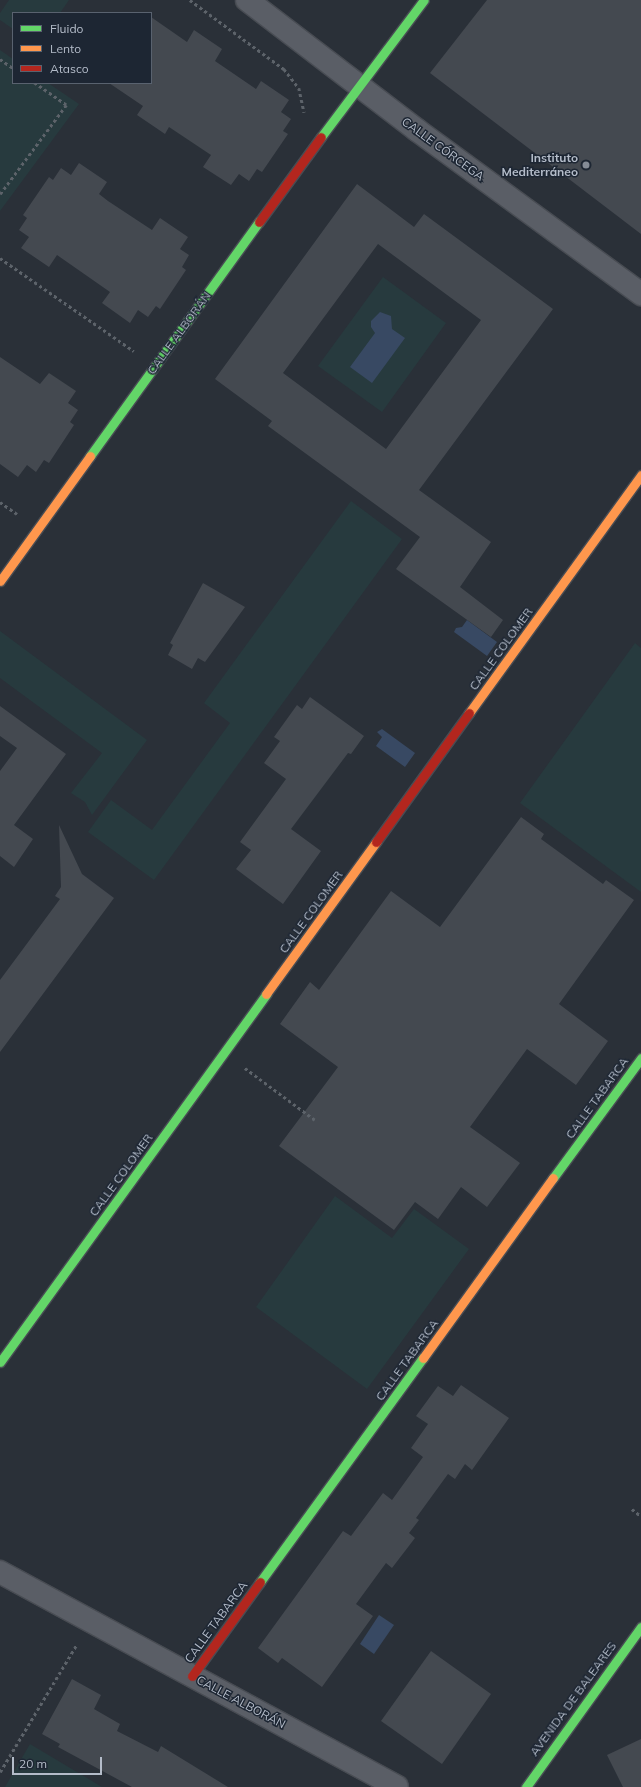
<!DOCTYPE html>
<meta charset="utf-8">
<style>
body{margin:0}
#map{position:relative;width:641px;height:1787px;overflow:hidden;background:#2a3038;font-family:Mulish,sans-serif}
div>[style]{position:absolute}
.green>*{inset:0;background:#273a3e}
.water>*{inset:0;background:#384963}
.building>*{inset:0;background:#444950}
.path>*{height:2.5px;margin-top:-1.25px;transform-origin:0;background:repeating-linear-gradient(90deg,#5d636a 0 3px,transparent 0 6px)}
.roads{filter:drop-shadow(1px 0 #484c53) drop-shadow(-1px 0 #484c53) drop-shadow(0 1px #484c53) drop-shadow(0 -1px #484c53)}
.street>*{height:22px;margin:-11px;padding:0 11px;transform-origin:11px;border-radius:11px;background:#5a5e66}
.fast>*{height:9px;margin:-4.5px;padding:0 4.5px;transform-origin:4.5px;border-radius:4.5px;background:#63d668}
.slow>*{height:9px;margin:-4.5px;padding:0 4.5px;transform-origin:4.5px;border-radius:4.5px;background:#ff974d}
.jam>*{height:9px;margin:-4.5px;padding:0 4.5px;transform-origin:4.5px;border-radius:4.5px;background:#b3261e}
.dots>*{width:11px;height:11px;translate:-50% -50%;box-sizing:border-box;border:2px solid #1d2633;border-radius:50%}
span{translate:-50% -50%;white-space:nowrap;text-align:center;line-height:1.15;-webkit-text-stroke:3px #1d2633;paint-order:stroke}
.street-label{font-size:12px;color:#b4bcc9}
.poi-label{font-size:12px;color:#b4bcc9;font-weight:700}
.right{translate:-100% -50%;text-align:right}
.legend{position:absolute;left:12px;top:12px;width:140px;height:72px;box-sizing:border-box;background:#1d2633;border:1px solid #59626f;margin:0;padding:5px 7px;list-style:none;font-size:12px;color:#b4bcc9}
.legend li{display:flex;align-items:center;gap:8px;height:20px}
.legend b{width:20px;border:1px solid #59626f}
.scale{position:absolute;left:12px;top:1757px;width:90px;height:18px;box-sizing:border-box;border:2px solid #b4bcc9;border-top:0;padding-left:5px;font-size:12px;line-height:14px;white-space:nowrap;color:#b4bcc9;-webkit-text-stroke:3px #1d2633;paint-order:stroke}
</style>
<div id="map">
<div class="green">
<i style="clip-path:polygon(9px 0,69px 0,60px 13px,13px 13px,13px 29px,0 20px,0 13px)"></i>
<i style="clip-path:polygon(0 50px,13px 59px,13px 83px,48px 83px,79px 104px,0 211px)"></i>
<i style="clip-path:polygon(383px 277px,446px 323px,382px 412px,318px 366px)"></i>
<i style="clip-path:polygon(351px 501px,402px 539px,154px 880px,88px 832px,111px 800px,152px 830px,230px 723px,204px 703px)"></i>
<i style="clip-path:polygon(0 631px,147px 740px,92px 815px,85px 802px,71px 793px,102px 753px,0 678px)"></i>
<i style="clip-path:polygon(635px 643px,641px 648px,641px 892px,520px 803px)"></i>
<i style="clip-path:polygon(335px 1196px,392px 1238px,414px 1209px,469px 1249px,367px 1389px,256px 1307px)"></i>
<i style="clip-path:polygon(30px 1744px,102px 1787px,5px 1787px)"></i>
</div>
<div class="water">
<i style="clip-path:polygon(380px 312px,391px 316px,392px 329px,405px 338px,372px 383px,350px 367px,375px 333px,371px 327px,371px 321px)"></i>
<i style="clip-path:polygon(467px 620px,497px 642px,487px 656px,454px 632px,456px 628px,462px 627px)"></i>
<i style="clip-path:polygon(382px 729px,415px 753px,405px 767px,376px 746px,382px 737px,377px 732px)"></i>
<i style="clip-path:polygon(379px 1615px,394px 1625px,374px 1654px,360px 1644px)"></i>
</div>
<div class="building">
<i style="clip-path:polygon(487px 0,641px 0,641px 234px,430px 73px)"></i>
<i style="clip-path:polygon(151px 17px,187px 42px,194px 30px,222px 49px,215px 61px,256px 89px,261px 81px,289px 100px,281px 112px,291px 119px,283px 131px,288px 134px,262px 172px,257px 169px,249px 181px,239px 174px,231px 185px,203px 167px,211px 155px,169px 127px,165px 134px,137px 115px,143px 106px,109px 83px,151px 83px)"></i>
<i style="clip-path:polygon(79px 163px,107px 182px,99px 194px,108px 201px,152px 230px,160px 218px,188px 237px,180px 249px,189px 255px,182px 267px,186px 270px,160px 309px,156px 306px,148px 317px,138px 310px,130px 323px,102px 303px,110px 292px,57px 255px,49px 267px,21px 248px,29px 237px,19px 230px,27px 218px,23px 215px,49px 177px,53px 180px,61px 168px,71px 175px)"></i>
<i style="clip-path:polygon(evenodd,357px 184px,414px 227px,424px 214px,553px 309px,419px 490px,491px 542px,460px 587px,503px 620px,491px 637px,396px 569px,420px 537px,268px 426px,272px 421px,215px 379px,357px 184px,378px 244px,481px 320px,386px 449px,283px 373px,378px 244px)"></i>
<i style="clip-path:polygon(0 357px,40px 384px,49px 373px,76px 391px,68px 403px,78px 410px,70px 422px,74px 425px,49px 463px,44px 460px,36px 472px,27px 465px,18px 477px,0 464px)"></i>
<i style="clip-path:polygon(203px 583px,245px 607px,205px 662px,198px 658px,192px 669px,168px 655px,173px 645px,170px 643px)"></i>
<i style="clip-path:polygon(310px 697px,364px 736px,351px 754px,348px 753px,291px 829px,321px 851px,283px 904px,236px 869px,251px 850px,240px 842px,286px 779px,264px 763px,280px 741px,274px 737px,297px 705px,302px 709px)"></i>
<i style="clip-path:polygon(0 706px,66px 754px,14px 825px,33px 839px,14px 867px,0 856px,0 771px,17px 748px,0 736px)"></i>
<i style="clip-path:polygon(521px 817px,544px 834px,541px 839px,603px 884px,606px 880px,634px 900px,559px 1004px,608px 1041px,576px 1085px,527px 1049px,470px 1127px,520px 1163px,487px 1207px,461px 1187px,438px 1219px,415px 1202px,394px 1230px,279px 1146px,338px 1067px,280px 1024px,310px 982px,319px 990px,391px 891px,440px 927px)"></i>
<i style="clip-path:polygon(59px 825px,82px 874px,114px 898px,0 1052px,0 980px,60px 899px,55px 896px,61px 887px)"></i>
<i style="clip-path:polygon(461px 1385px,509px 1418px,472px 1470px,465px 1464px,455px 1479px,448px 1474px,416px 1518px,419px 1520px,409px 1533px,415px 1538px,392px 1568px,386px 1563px,356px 1604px,373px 1616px,322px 1687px,282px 1658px,278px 1663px,258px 1648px,343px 1531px,351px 1536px,383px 1493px,392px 1500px,423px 1457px,411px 1448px,428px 1424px,416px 1416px,438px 1386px,453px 1396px)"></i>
<i style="clip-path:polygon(431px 1651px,491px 1694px,442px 1764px,381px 1721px)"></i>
<i style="clip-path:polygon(72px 1679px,101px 1695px,94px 1709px,120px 1724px,117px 1731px,158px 1752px,161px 1746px,228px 1787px,132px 1787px,58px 1747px,60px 1744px,42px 1734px)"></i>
<i style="clip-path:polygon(641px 1739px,641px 1787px,623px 1787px,607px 1755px)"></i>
</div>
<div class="path">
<i style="left:190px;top:0;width:117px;rotate:36.3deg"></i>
<i style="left:284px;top:69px;width:24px;rotate:52deg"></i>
<i style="left:299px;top:88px;width:25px;rotate:78deg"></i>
<i style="left:0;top:59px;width:16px;rotate:35deg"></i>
<i style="left:0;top:194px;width:111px;rotate:-53.4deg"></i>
<i style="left:66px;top:105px;width:39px;rotate:-145deg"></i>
<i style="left:0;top:258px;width:163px;rotate:34.8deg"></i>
<i style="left:0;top:502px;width:21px;rotate:35deg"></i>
<i style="left:245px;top:1068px;width:87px;rotate:36.6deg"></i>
<i style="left:632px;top:1509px;width:11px;rotate:38deg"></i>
<i style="left:0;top:1772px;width:149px;rotate:-59deg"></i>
</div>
<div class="roads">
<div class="street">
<i style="left:247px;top:0;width:214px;rotate:37.4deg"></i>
<i style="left:417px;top:130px;width:278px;rotate:36.2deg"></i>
<i style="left:0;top:1572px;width:451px;rotate:28.4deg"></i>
</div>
<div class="fast">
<i style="left:321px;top:137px;width:171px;rotate:-53.1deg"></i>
<i style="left:90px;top:456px;width:289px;rotate:-54.2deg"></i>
<i style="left:553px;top:1178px;width:149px;rotate:-53.7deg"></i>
<i style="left:0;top:1362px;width:454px;rotate:-54.1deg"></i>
<i style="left:260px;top:1582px;width:277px;rotate:-54deg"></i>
<i style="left:526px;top:1787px;width:197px;rotate:-54.3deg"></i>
</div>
<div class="slow">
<i style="left:0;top:581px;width:154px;rotate:-54.2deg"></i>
<i style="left:469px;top:713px;width:294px;rotate:-54.1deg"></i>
<i style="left:266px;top:994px;width:188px;rotate:-54.1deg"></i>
<i style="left:423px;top:1358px;width:222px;rotate:-54.2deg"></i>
</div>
<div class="jam">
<i style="left:259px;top:222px;width:105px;rotate:-53.9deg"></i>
<i style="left:376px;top:842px;width:159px;rotate:-54.2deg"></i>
<i style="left:192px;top:1676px;width:116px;rotate:-54.1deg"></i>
</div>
</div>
<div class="dots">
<i style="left:586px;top:165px;background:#848b96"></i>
</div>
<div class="street-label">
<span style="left:443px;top:149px;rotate:36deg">CALLE CÓRCEGA</span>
<span style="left:179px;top:333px;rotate:-54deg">CALLE ALBORÁN</span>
<span style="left:501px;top:649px;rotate:-54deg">CALLE COLOMER</span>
<span style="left:311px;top:912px;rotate:-54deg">CALLE COLOMER</span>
<span style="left:597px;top:1098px;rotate:-54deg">CALLE TABARCA</span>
<span style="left:121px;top:1175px;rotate:-54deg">CALLE COLOMER</span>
<span style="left:407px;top:1360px;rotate:-54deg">CALLE TABARCA</span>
<span style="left:216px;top:1622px;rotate:-54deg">CALLE TABARCA</span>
<span style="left:573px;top:1699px;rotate:-54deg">AVENIDA DE BALEARES</span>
<span style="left:241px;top:1702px;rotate:28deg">CALLE ALBORÁN</span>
</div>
<div class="poi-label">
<span class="right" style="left:578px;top:165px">Instituto<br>Mediterráneo</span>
</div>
<ul class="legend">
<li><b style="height:5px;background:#63d668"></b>Fluido</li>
<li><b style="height:5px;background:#ff974d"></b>Lento</li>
<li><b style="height:5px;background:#b3261e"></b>Atasco</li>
</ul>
<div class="scale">20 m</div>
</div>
